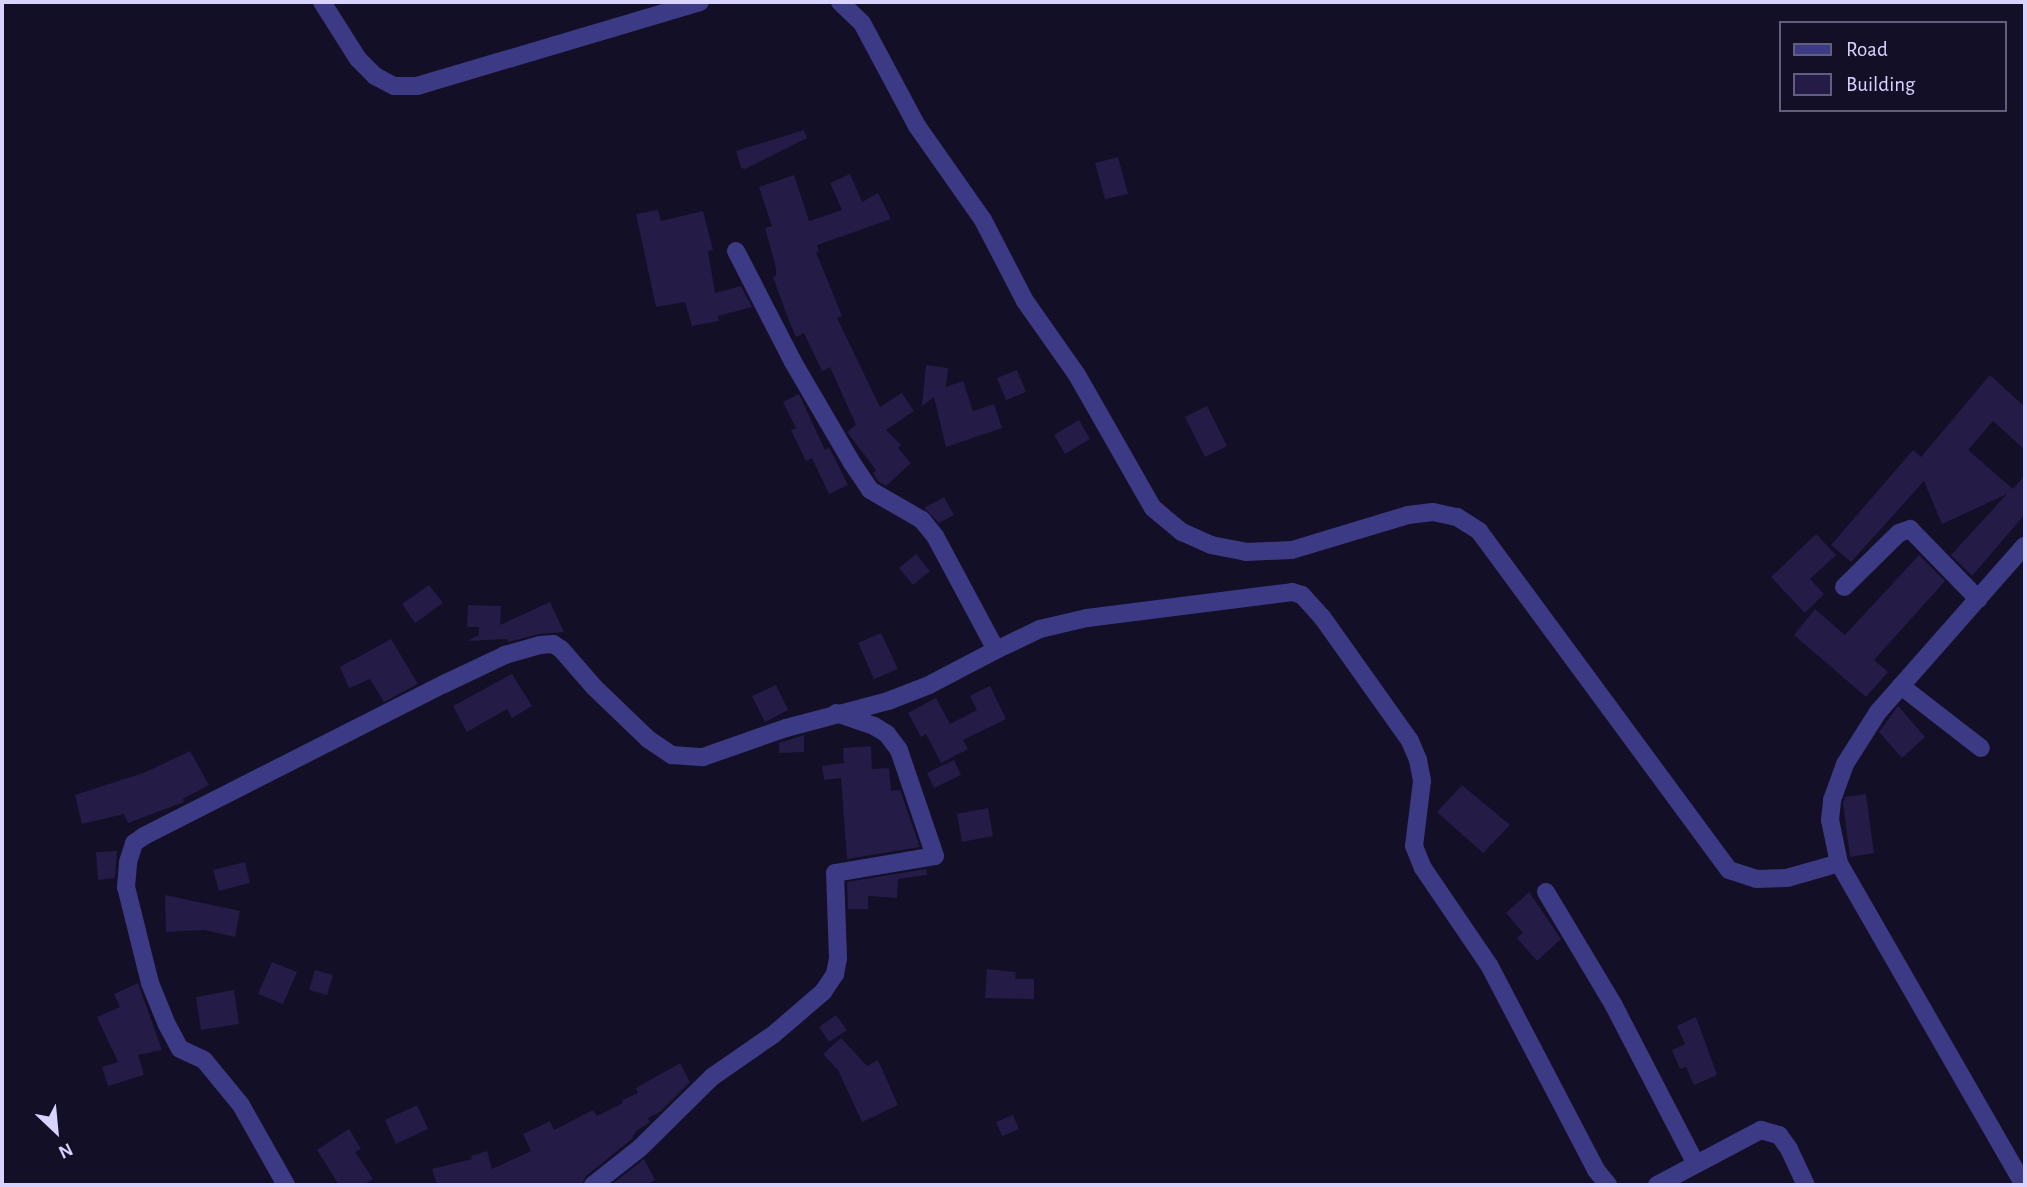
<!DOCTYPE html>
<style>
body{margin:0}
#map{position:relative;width:2027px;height:1187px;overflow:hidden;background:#130f26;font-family:"Alegreya Sans",sans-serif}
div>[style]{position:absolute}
.building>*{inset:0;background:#241b47}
.minor>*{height:18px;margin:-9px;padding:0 9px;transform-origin:9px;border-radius:9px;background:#3d3a85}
span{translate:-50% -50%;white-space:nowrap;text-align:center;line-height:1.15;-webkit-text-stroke:5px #130f26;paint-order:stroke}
.frame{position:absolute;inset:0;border:4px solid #d9d4ff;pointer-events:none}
.legend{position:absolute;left:1779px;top:21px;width:228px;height:91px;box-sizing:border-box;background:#130f26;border:2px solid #625e7d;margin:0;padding:9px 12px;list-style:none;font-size:21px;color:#d9d4ff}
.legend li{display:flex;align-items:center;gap:14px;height:35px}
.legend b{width:35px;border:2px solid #625e7d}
.north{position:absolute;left:21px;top:1096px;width:70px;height:70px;-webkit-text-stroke:5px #130f26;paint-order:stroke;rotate:154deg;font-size:19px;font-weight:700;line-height:28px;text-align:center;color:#d9d4ff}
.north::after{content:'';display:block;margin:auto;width:24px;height:32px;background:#d9d4ff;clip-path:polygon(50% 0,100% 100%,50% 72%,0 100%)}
</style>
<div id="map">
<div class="building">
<i style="clip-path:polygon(804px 130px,807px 138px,745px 169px,741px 168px,736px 151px)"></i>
<i style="clip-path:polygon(1118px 157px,1128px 194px,1105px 199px,1095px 163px)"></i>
<i style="clip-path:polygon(850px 174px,862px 202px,878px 193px,891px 219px,817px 245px,819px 252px,816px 252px,842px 316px,837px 318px,880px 407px,902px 393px,914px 411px,886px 430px,901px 445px,898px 448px,911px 463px,886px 486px,878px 481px,873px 473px,876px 470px,847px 432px,856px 425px,830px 367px,822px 371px,804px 333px,796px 337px,789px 321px,773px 277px,776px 276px,776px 268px,765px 228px,772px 226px,759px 187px,794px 175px,809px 221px,842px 210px,830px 183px)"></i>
<i style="clip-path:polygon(658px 210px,661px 221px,703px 211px,713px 250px,708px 251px,715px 293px,741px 286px,752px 307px,718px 316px,719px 321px,692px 326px,685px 302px,656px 307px,636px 214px)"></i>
<i style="clip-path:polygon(926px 365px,948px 368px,946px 387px,963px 381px,973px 411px,994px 404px,1002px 428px,946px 447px,934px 397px,922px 406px)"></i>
<i style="clip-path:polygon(1017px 370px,1026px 392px,1006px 400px,997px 378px)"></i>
<i style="clip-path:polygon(1990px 375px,2025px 407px,2025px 450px,1993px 421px,1968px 450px,2013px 489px,2025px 475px,2025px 514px,1972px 576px,1951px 555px,2007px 494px,1942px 524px,1924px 481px,1851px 562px,1831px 545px,1913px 450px,1921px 457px)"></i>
<i style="clip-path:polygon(799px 394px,825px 450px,829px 447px,848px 485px,829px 494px,812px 458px,806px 461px,791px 430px,796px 428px,783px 402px)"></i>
<i style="clip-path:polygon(1207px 406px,1227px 446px,1205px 457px,1185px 417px)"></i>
<i style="clip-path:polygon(1079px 420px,1090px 439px,1065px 454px,1054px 435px)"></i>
<i style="clip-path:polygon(944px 497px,954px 515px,939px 523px,924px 508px)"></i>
<i style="clip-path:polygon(1816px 534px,1836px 555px,1810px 579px,1824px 594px,1805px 613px,1771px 577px)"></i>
<i style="clip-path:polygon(916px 554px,930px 571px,913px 585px,899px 568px)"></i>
<i style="clip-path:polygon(1919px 555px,1945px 581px,1874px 660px,1888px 672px,1866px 697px,1794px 635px,1815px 609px,1845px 635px)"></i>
<i style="clip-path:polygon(429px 585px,443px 603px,415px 623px,402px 604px)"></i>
<i style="clip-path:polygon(550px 602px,564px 632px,539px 634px,508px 642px,507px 639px,467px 641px,479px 635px,479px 627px,467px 627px,468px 605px,501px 606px,500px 625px)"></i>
<i style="clip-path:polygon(881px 633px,898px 669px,874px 679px,858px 643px)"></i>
<i style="clip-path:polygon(391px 639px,418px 684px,384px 702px,370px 679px,349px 688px,340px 667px)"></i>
<i style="clip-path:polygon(512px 674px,532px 706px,512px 718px,507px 709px,467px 732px,453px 706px)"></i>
<i style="clip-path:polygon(776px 685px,788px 710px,765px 722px,752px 696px)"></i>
<i style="clip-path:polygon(990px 686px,1006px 719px,963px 740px,968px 749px,941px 763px,926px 734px,921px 737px,908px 713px,936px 698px,950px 724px,977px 710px,970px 696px)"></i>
<i style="clip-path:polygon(1898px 706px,1925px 737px,1902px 758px,1879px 732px)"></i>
<i style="clip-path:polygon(804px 735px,804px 752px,779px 753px,779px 743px)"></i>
<i style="clip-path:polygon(871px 746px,872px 769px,889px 768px,891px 791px,900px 790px,920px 847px,847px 859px,841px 778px,824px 780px,822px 766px,844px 763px,843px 748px)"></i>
<i style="clip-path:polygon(190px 751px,209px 785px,183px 799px,184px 802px,128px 823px,124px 814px,82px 824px,75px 795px,146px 772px)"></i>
<i style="clip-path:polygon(954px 760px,961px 775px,934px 788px,927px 773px)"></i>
<i style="clip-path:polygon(1462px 785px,1510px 825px,1483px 853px,1437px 812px)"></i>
<i style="clip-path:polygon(1866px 794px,1874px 853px,1850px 857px,1843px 803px,1845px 797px)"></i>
<i style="clip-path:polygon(988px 808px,993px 836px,962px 842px,957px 814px)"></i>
<i style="clip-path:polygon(117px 851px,115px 878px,98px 880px,96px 852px)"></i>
<i style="clip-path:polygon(245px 862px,250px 883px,219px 891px,213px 870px)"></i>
<i style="clip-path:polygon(926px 869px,927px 875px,898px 879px,897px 898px,868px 896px,868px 909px,848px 909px,847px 882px)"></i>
<i style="clip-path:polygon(1529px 892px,1561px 939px,1537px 961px,1517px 938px,1523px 933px,1506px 913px)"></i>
<i style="clip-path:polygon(165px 895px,240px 911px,235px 937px,204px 930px,166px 932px)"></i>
<i style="clip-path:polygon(272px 962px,297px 972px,283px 1004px,258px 994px)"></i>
<i style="clip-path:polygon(987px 969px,1016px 972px,1015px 979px,1034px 979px,1034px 999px,985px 998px)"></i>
<i style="clip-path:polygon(315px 970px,333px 975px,327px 995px,309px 990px)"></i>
<i style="clip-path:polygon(138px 983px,162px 1050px,138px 1055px,144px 1075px,108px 1086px,102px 1067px,118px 1062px,97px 1017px,120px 1007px,114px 994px)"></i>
<i style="clip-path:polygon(234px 990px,239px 1024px,201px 1030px,196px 997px)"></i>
<i style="clip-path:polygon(836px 1015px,847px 1030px,829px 1042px,819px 1027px)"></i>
<i style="clip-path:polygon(1696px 1017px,1717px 1075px,1694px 1085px,1686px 1067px,1680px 1069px,1672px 1050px,1685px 1044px,1677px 1026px)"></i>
<i style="clip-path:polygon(841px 1038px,867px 1066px,878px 1060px,898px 1105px,862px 1122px,838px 1070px,823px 1054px)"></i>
<i style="clip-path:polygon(680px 1063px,690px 1082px,660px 1112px,648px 1118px,650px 1122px,636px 1131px,632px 1139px,586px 1176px,582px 1184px,437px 1185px,432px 1169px,472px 1159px,471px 1156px,487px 1151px,492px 1169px,531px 1151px,523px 1134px,550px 1121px,554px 1130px,593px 1110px,597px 1116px,623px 1103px,622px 1100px,638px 1093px,636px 1088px)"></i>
<i style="clip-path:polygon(417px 1105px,428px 1129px,396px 1144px,385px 1120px)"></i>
<i style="clip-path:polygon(1013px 1115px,1019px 1129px,1002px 1136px,996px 1122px)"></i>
<i style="clip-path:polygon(349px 1129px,361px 1149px,355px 1152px,373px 1179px,363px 1185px,339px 1185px,317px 1150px)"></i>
<i style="clip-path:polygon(644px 1159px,655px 1180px,646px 1185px,611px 1185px)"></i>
</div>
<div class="minor">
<i style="left:322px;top:2px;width:67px;rotate:57.7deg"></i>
<i style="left:358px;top:59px;width:24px;rotate:45deg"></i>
<i style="left:375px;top:76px;width:21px;rotate:28deg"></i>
<i style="left:394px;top:86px;width:23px"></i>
<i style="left:417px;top:86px;width:295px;rotate:-16.5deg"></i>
<i style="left:840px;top:2px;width:30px;rotate:44deg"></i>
<i style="left:862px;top:23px;width:117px;rotate:61.9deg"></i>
<i style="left:917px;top:126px;width:115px;rotate:54.9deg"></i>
<i style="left:983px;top:220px;width:91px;rotate:62.6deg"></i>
<i style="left:1025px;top:301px;width:90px;rotate:54.9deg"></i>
<i style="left:1077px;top:375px;width:153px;rotate:60.3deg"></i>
<i style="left:1153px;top:508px;width:38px;rotate:40deg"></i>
<i style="left:1182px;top:532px;width:32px;rotate:24deg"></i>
<i style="left:1211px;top:545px;width:36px;rotate:11deg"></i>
<i style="left:1246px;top:552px;width:46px;rotate:-2.5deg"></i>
<i style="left:1292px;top:550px;width:121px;rotate:-16.8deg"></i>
<i style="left:1408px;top:515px;width:25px;rotate:-7deg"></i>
<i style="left:1433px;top:512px;width:25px;rotate:12deg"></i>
<i style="left:1457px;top:517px;width:26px;rotate:32deg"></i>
<i style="left:1479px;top:531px;width:421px;rotate:53.6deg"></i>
<i style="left:1729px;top:870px;width:28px;rotate:18deg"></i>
<i style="left:1756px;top:879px;width:31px;rotate:-2deg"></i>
<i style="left:1787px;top:878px;width:54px;rotate:-16.1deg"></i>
<i style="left:736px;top:251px;width:125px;rotate:62.8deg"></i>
<i style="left:793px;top:362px;width:117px;rotate:59.7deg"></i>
<i style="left:852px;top:463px;width:32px;rotate:56deg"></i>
<i style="left:870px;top:490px;width:60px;rotate:30deg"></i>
<i style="left:922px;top:520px;width:21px;rotate:51deg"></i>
<i style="left:935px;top:536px;width:129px;rotate:61.8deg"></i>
<i style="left:996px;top:650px;width:49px;rotate:-25.5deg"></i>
<i style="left:1040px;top:629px;width:48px;rotate:-13.2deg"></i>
<i style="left:1087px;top:618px;width:207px;rotate:-7.2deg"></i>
<i style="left:1292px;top:592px;width:10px;rotate:17deg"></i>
<i style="left:1302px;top:595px;width:30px;rotate:48deg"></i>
<i style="left:1322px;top:617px;width:152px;rotate:54.6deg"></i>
<i style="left:1410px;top:741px;width:21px;rotate:67deg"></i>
<i style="left:1418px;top:760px;width:21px;rotate:79deg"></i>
<i style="left:1422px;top:781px;width:65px;rotate:97deg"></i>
<i style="left:1414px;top:846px;width:24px;rotate:68deg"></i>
<i style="left:1423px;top:868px;width:117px;rotate:55.8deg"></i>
<i style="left:1489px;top:965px;width:231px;rotate:62.4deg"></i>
<i style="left:1596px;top:1170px;width:19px;rotate:51deg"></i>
<i style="left:1844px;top:587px;width:77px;rotate:-44.5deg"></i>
<i style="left:1899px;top:533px;width:12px;rotate:-20deg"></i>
<i style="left:1910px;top:529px;width:98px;rotate:45.8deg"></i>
<i style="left:1901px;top:686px;width:101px;rotate:37.8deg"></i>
<i style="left:1546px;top:892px;width:131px;rotate:59.1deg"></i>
<i style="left:1613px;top:1004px;width:180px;rotate:62.6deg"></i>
<i style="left:286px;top:1185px;width:92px;rotate:-119.4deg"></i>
<i style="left:241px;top:1105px;width:58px;rotate:-129.4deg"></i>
<i style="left:204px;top:1060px;width:26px;rotate:-155deg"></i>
<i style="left:180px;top:1049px;width:27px;rotate:-118deg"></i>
<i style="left:167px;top:1025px;width:45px;rotate:-112deg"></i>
<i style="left:150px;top:983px;width:99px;rotate:-104deg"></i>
<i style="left:126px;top:887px;width:25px;rotate:-85deg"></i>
<i style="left:128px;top:862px;width:20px;rotate:-72deg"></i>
<i style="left:134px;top:843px;width:12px;rotate:-35deg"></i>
<i style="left:144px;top:836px;width:336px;rotate:-26.9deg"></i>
<i style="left:444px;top:684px;width:68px;rotate:-25.4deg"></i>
<i style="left:505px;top:655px;width:36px;rotate:-16deg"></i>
<i style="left:540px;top:645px;width:13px;rotate:-4deg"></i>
<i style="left:553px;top:644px;width:9px;rotate:32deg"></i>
<i style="left:561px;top:649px;width:50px;rotate:49deg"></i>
<i style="left:594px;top:687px;width:75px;rotate:43.9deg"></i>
<i style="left:648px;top:739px;width:29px;rotate:34deg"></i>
<i style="left:672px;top:755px;width:31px;rotate:4deg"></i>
<i style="left:703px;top:757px;width:88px;rotate:-19.3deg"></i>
<i style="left:786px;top:728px;width:106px;rotate:-14.8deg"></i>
<i style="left:888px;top:701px;width:44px;rotate:-21.3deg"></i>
<i style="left:929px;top:685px;width:76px;rotate:-27.6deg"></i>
<i style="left:593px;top:1185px;width:60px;rotate:-38.2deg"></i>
<i style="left:640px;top:1148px;width:101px;rotate:-44.6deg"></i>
<i style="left:712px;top:1077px;width:75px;rotate:-34.7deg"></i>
<i style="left:774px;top:1034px;width:65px;rotate:-40.6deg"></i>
<i style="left:823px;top:992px;width:22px;rotate:-56deg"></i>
<i style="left:835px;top:974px;width:16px;rotate:-79deg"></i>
<i style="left:838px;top:958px;width:85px;rotate:-92deg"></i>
<i style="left:835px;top:873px;width:101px;rotate:-9.6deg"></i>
<i style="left:935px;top:856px;width:112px;rotate:-108.8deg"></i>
<i style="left:899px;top:750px;width:20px;rotate:-127deg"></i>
<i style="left:887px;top:734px;width:15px;rotate:-148deg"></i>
<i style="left:874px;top:726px;width:40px;rotate:-161.1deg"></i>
<i style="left:1657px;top:1185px;width:118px;rotate:-27.9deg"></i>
<i style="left:1761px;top:1130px;width:19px;rotate:16deg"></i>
<i style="left:1779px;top:1135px;width:17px;rotate:54deg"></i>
<i style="left:1789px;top:1149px;width:40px;rotate:65deg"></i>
<i style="left:2024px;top:1185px;width:371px;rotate:-119.9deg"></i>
<i style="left:1839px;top:863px;width:44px;rotate:-101.8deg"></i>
<i style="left:1830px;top:820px;width:20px;rotate:-84deg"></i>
<i style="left:1832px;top:800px;width:38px;rotate:-70deg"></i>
<i style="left:1845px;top:764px;width:62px;rotate:-57.6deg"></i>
<i style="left:1878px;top:712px;width:222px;rotate:-48.6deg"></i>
</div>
<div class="frame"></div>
<ul class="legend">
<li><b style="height:9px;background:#3d3a85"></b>Road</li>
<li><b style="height:19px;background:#241b47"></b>Building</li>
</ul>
<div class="north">N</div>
</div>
